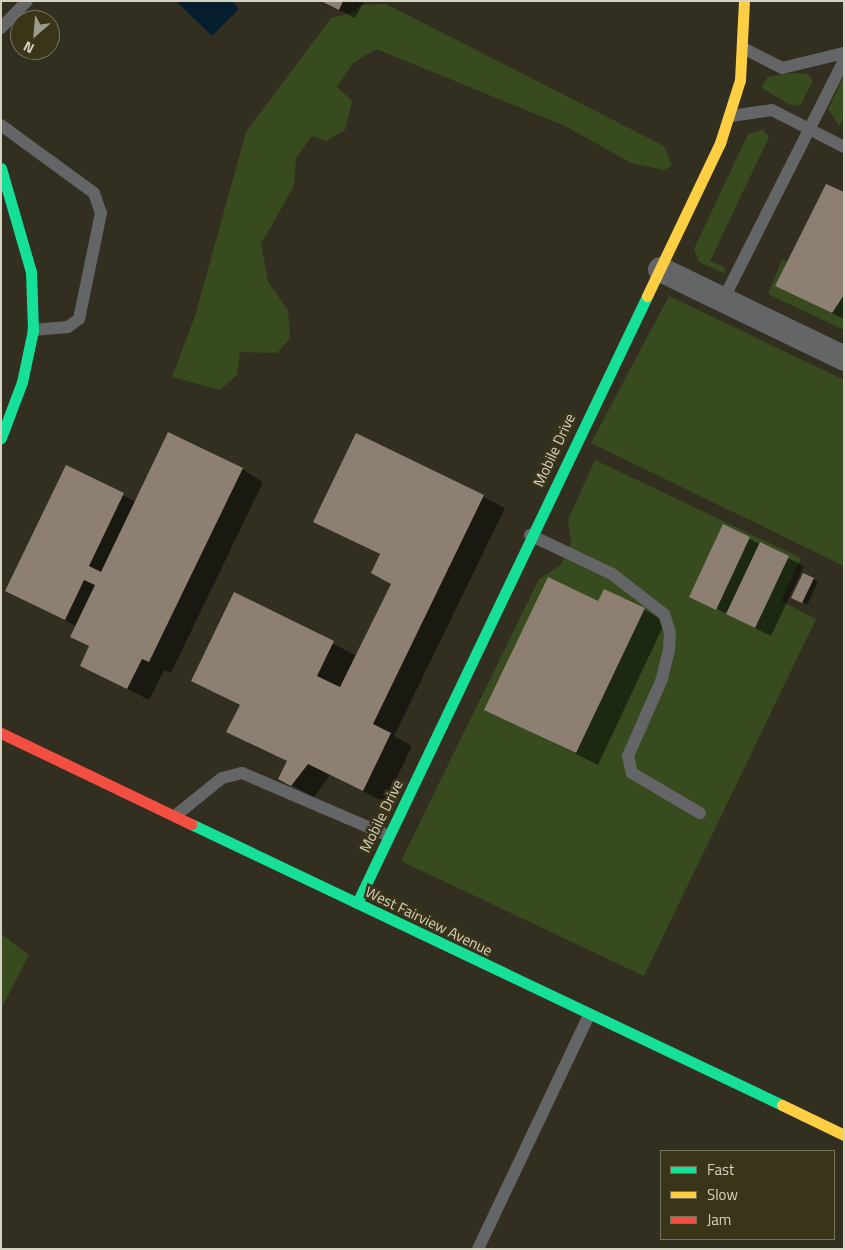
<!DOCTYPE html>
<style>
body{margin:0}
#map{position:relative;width:845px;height:1250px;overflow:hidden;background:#322f20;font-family:"Titillium Web",sans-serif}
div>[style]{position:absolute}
.green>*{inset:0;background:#384b1f}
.water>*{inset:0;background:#061d2f}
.shadow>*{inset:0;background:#0007}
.building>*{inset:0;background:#8d8072}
.lane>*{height:12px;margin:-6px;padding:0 6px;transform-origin:6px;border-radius:6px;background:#646567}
.street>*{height:25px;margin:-12.5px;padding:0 12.5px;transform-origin:12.5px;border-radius:12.5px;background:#646567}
.fast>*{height:11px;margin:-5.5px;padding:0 5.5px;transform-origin:5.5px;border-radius:5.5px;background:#16e098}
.slow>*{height:11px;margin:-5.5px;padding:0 5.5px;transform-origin:5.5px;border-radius:5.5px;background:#ffcf43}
.jam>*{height:11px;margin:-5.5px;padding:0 5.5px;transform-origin:5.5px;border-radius:5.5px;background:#f24e42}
span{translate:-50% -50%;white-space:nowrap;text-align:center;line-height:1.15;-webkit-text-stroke:5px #3a3418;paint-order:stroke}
.street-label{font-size:15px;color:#d6d3c3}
.frame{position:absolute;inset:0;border:2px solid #d6d3c3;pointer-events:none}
.legend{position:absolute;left:660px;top:1150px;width:175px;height:90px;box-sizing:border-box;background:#3a3418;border:1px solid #78745c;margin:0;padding:6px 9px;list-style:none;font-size:15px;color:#d6d3c3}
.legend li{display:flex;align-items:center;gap:10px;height:25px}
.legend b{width:25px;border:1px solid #78745c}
.north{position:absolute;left:10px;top:10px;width:50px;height:50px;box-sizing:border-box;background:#3a3418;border:1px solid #78745c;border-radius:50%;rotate:207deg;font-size:14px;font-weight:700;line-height:20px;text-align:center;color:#d6d3c3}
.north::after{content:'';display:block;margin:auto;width:18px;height:22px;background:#9d9a8a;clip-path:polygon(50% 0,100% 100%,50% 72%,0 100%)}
</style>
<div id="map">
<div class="green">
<i style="clip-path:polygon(386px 4px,664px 146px,672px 165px,664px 170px,631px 163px,565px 126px,376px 49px,353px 63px,337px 87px,352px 101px,345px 130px,326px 141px,312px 136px,296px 158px,294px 186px,261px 244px,268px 282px,288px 310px,290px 338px,277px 353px,240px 352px,237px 375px,220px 390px,172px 377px,195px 316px,246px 132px,331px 18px,351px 13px,361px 5px)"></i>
<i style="clip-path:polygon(792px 73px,807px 74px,813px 80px,800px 106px,788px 104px,761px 87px,768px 77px)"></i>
<i style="clip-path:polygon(844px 76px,844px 116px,839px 126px,828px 109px)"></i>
<i style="clip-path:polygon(763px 130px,769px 137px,710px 261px,724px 267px,726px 274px,699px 262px,694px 249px,748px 134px)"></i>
<i style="clip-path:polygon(782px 260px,787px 262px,775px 286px,832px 313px,844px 296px,844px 330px,768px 294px)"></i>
<i style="clip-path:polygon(669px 296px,844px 380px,844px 566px,591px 443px)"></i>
<i style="clip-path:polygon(595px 460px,801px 558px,781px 601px,816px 619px,644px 976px,401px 861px,539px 579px,561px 565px,571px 543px,568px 520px)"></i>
<i style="clip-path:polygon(1px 934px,29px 955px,1px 1009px)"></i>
</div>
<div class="water">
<i style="clip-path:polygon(176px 1px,232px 1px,239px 9px,212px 36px)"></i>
</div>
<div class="shadow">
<i style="clip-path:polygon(321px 1px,364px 1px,355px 18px)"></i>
<i style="clip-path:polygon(844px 193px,844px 319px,776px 286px)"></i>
<i style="clip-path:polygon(357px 434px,505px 508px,394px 736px,412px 746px,385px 802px,330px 775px,314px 797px,280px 779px,288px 762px,228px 731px,240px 706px,193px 681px,235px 594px,357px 656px,392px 584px,381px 555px,315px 521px)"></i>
<i style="clip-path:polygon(66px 467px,136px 502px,242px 469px,263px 482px,171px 673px,164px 670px,149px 700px,81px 665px,90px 647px,71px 636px,76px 626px,7px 590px)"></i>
<i style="clip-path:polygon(723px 526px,804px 566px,771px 636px,691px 596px)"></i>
<i style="clip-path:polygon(813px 579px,818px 582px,807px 605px,798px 600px)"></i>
<i style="clip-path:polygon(599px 603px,644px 609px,665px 622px,598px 765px,486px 709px)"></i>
</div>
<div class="building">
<i style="clip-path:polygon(321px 1px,343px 1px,339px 10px)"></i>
<i style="clip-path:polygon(826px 184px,844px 192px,844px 295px,832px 313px,775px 286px)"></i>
<i style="clip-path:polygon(168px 432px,243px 468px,149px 662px,142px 659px,127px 689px,80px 666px,89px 646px,70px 637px,95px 585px,84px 580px,65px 620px,5px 591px,66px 465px,124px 493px,89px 566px,101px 572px)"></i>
<i style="clip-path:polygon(356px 433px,484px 495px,373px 724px,391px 733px,363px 791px,308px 764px,291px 786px,278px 779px,287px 761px,226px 732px,240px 705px,191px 681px,234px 592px,334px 641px,317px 676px,340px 687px,391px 584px,371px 573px,380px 554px,313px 522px)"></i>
<i style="clip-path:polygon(723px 524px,750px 537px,716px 610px,689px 597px)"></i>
<i style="clip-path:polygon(760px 542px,789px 556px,755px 628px,726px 614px)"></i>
<i style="clip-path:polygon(803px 573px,814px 578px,802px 603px,791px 598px)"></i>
<i style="clip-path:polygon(548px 577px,598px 601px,604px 589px,645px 608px,576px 753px,484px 710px)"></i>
</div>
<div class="lane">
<i style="left:1px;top:28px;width:37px;rotate:-46deg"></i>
<i style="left:745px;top:49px;width:42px;rotate:27.2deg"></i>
<i style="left:782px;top:68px;width:64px;rotate:-13.6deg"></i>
<i style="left:731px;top:116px;width:41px;rotate:-8.3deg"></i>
<i style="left:772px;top:110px;width:81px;rotate:27.2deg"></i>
<i style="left:1px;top:125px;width:115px;rotate:36.2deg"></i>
<i style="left:94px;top:193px;width:21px;rotate:71deg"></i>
<i style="left:101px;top:213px;width:108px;rotate:101.7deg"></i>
<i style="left:79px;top:319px;width:14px;rotate:144deg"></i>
<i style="left:68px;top:327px;width:35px;rotate:175deg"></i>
<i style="left:723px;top:300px;width:269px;rotate:-63.2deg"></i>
<i style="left:530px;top:535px;width:91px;rotate:25.4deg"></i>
<i style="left:612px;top:574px;width:66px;rotate:37.6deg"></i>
<i style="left:664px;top:614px;width:19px;rotate:72deg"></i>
<i style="left:670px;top:632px;width:18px;rotate:93deg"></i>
<i style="left:669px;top:650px;width:30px;rotate:104deg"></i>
<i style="left:662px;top:679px;width:84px;rotate:113.8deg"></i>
<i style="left:628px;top:756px;width:17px;rotate:77deg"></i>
<i style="left:632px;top:773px;width:79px;rotate:30.5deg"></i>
<i style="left:175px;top:816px;width:60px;rotate:-39deg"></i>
<i style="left:222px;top:778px;width:21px;rotate:-14deg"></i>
<i style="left:242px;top:773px;width:158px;rotate:23.2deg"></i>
<i style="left:478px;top:1249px;width:259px;rotate:-64.6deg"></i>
</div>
<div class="street">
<i style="left:660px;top:269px;width:204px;rotate:25.8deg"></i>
</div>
<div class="fast">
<i style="left:1px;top:168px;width:108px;rotate:73.9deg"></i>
<i style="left:31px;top:272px;width:58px;rotate:88deg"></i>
<i style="left:33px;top:330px;width:53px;rotate:101.9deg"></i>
<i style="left:22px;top:382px;width:60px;rotate:110.6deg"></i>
<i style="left:191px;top:824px;width:654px;rotate:25.43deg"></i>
<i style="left:357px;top:903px;width:673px;rotate:-64.46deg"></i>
</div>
<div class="slow">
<i style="left:647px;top:296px;width:170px;rotate:-64.5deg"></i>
<i style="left:720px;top:143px;width:66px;rotate:-72.4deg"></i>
<i style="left:740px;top:80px;width:79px;rotate:-87.1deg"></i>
<i style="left:782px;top:1105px;width:69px;rotate:25.8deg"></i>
</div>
<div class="jam">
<i style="left:1px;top:733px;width:211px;rotate:25.6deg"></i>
</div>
<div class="street-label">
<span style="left:554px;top:450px;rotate:-65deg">Mobile Drive</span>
<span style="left:381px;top:816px;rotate:-64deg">Mobile Drive</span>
<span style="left:429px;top:921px;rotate:26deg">West Fairview Avenue</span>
</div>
<div class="frame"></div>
<ul class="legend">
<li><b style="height:6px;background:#16e098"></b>Fast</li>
<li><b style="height:6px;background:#ffcf43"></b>Slow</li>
<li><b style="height:6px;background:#f24e42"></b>Jam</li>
</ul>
<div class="north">N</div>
</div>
